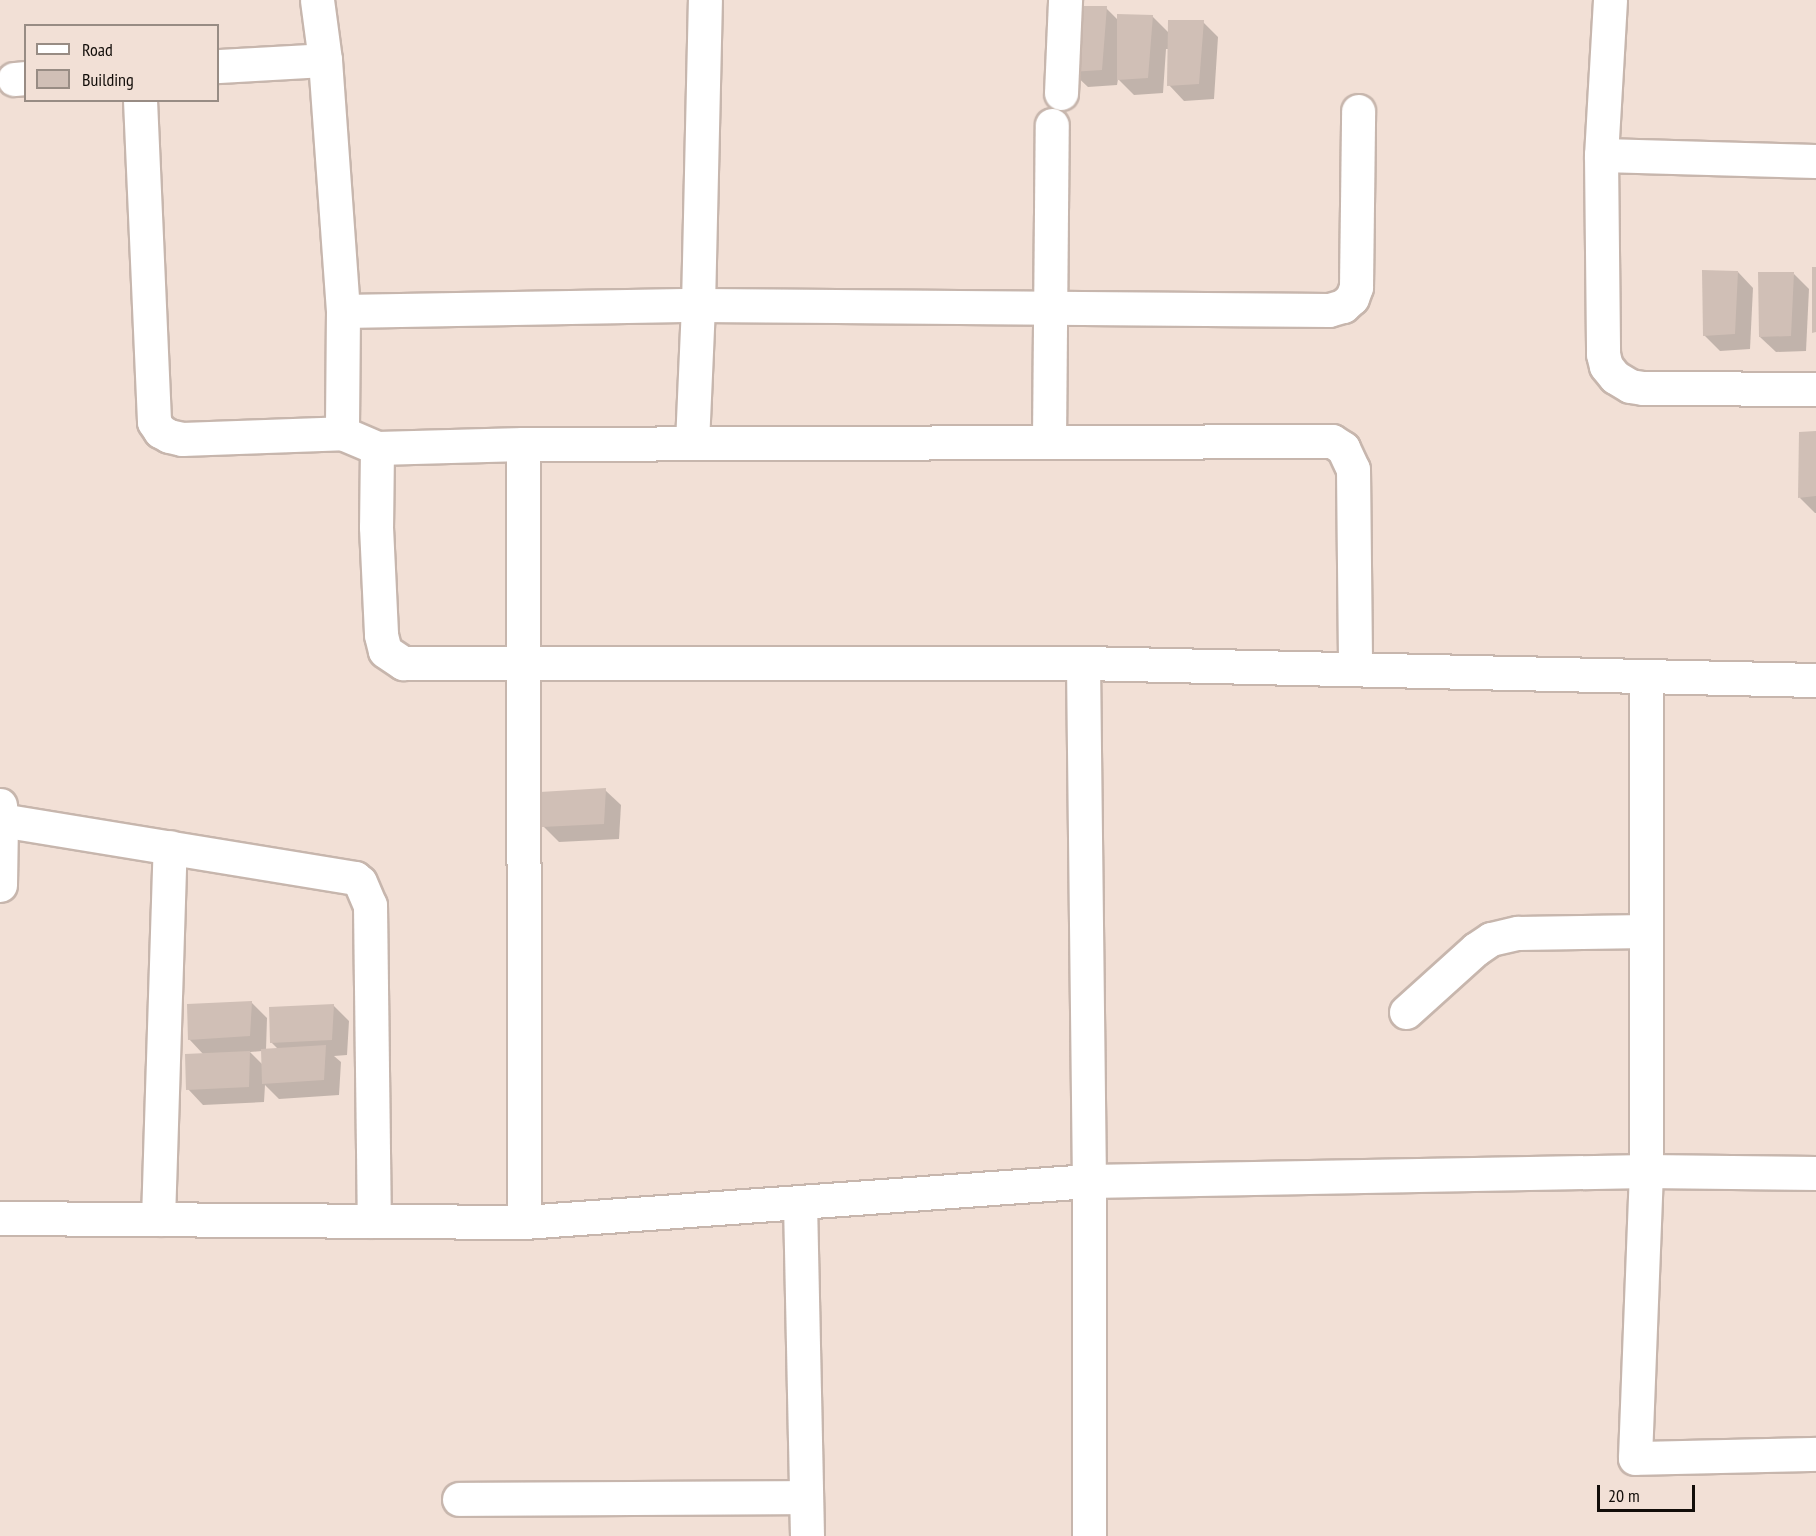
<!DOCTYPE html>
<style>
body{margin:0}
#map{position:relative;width:1816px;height:1536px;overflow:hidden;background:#f2e0d6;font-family:"PT Sans Narrow",sans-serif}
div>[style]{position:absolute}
.shadow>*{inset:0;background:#0003}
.building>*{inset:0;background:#d0bfb6}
.roads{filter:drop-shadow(2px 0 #c7b6ad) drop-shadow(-2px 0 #c7b6ad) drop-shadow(0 2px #c7b6ad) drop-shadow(0 -2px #c7b6ad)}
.street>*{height:33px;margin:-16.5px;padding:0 16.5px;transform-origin:16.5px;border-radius:16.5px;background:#fff}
span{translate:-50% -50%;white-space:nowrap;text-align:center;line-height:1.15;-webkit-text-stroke:6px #f2e0d6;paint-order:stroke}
.legend{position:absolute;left:24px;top:24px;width:195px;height:78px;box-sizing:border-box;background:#f2e0d6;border:2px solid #988c84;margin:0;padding:8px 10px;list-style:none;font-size:18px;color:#120d09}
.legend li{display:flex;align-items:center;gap:12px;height:30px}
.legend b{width:30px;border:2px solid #988c84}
.scale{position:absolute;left:1597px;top:1485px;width:98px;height:27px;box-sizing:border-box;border:3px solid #120d09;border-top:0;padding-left:8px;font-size:18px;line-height:21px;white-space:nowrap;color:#120d09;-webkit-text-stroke:4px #f2e0d6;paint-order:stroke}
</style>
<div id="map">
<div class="shadow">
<i style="clip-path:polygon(1106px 8px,1118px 20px,1152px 16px,1169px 33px,1203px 22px,1218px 37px,1214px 99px,1184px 101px,1169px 85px,1169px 49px,1166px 49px,1163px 93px,1134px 95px,1118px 79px,1117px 85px,1088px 87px,1072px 72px)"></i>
<i style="clip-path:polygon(1738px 272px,1753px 288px,1750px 349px,1720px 351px,1704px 335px)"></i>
<i style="clip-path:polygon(1794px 274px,1809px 289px,1806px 351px,1776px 352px,1760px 337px)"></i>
<i style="clip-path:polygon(1816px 433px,1816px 513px,1815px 513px,1800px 498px)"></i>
<i style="clip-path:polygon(605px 790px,621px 805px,619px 839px,559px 842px,543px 826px)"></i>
<i style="clip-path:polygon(evenodd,251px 1002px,267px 1018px,266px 1050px,278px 1049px,271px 1042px,333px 1005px,349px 1021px,347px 1055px,334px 1056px,341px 1062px,339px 1095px,279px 1099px,265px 1085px,264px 1102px,203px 1105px,188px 1089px,204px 1055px,189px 1039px,251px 1002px,262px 1051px,263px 1065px,250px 1052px,262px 1051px)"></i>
</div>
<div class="building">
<i style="clip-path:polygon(1071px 6px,1107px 6px,1102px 70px,1071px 72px)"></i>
<i style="clip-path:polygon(1117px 14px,1153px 15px,1148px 78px,1117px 80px)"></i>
<i style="clip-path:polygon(1168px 20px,1204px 20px,1199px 84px,1167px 86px)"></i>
<i style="clip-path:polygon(1812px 267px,1816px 267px,1816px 332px,1812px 333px)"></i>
<i style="clip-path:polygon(1702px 270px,1738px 271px,1735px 334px,1703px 336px)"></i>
<i style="clip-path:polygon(1758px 272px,1794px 272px,1791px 336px,1759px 337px)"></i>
<i style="clip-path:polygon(1816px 431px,1816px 496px,1798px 498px,1799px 432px)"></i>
<i style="clip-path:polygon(606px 788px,604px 824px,542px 827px,540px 792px)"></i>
<i style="clip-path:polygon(252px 1001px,250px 1036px,188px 1040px,187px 1004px)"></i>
<i style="clip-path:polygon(334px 1004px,332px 1040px,270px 1043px,269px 1007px)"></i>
<i style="clip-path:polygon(326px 1045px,324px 1080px,262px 1084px,261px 1049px)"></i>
<i style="clip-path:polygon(250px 1051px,249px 1087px,186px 1090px,185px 1054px)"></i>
</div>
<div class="roads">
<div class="street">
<i style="left:317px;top:0;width:61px;rotate:82.4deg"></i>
<i style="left:325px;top:60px;width:252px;rotate:85.9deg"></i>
<i style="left:343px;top:311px;width:122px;rotate:90.5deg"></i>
<i style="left:1610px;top:0;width:155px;rotate:93.3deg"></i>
<i style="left:1601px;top:155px;width:199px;rotate:89.4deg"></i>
<i style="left:1603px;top:354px;width:12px;rotate:76deg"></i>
<i style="left:1606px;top:366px;width:14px;rotate:51deg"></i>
<i style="left:1615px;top:377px;width:17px;rotate:31deg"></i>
<i style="left:1630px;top:386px;width:13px;rotate:9deg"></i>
<i style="left:1643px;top:388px;width:173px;rotate:0.3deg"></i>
<i style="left:218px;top:66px;width:107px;rotate:-3.2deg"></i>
<i style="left:14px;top:79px;width:12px;rotate:-5deg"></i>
<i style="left:1061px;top:93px;width:93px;rotate:-87.5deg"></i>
<i style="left:140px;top:100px;width:322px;rotate:87.5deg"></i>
<i style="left:154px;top:422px;width:11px;rotate:56deg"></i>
<i style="left:160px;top:431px;width:10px;rotate:29deg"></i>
<i style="left:169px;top:436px;width:13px;rotate:13deg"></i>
<i style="left:182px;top:439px;width:160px;rotate:-2.1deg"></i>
<i style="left:342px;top:433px;width:38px;rotate:23deg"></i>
<i style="left:377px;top:448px;width:146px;rotate:-1.6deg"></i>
<i style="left:523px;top:444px;width:809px;rotate:-0.21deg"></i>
<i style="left:1332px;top:441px;width:13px;rotate:32deg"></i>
<i style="left:1343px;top:448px;width:23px;rotate:65deg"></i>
<i style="left:1353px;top:469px;width:200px;rotate:89.4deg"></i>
<i style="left:1601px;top:155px;width:215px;rotate:1.6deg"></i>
<i style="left:343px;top:311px;width:355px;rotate:-1deg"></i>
<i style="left:698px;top:305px;width:631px;rotate:0.45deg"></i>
<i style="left:1329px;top:310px;width:15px;rotate:-16deg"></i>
<i style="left:1343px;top:306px;width:12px;rotate:-42deg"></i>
<i style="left:1352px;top:298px;width:12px;rotate:-70deg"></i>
<i style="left:1356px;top:287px;width:176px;rotate:-89.3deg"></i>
<i style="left:1049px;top:441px;width:316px;rotate:-89.5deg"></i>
<i style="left:692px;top:443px;width:138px;rotate:-87.5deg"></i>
<i style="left:698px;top:305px;width:305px;rotate:-88.7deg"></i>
<i style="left:523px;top:444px;width:778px;rotate:89.93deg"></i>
<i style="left:377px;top:448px;width:79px;rotate:90.7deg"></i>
<i style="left:376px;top:527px;width:108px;rotate:87.3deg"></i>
<i style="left:381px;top:635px;width:16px;rotate:76deg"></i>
<i style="left:385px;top:651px;width:22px;rotate:34deg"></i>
<i style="left:403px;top:663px;width:680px"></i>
<i style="left:1083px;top:663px;width:733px;rotate:1.33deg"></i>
<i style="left:1083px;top:663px;width:518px;rotate:89.34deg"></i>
<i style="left:1089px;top:1181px;width:355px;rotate:90deg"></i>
<i style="left:1646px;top:676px;width:495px;rotate:90deg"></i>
<i style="left:1646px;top:1171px;width:287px;rotate:92.2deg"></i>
<i style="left:1635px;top:1458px;width:181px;rotate:-1.3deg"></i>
<i style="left:0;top:805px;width:15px;rotate:86deg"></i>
<i style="left:1px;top:820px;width:359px;rotate:9.3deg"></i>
<i style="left:355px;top:878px;width:6px;rotate:39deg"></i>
<i style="left:360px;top:882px;width:25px;rotate:67deg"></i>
<i style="left:370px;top:905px;width:316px;rotate:89.3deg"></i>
<i style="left:0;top:885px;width:65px;rotate:-89.1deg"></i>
<i style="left:1406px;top:1012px;width:94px;rotate:-42deg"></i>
<i style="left:1476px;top:949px;width:18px;rotate:-34deg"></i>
<i style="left:1491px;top:939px;width:28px;rotate:-13deg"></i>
<i style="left:1518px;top:933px;width:128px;rotate:-0.9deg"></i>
<i style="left:800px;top:1202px;width:334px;rotate:88.8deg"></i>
<i style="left:0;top:1218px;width:524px;rotate:0.44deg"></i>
<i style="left:524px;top:1222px;width:566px;rotate:-4.15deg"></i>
<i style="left:1089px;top:1181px;width:557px;rotate:-1.03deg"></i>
<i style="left:1646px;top:1171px;width:170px;rotate:0.7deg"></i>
<i style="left:158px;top:1219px;width:372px;rotate:-88.2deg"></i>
<i style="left:459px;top:1499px;width:347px;rotate:-0.3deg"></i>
</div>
</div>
<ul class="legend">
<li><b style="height:8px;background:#fff"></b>Road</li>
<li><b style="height:16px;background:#d0bfb6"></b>Building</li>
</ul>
<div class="scale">20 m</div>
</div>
